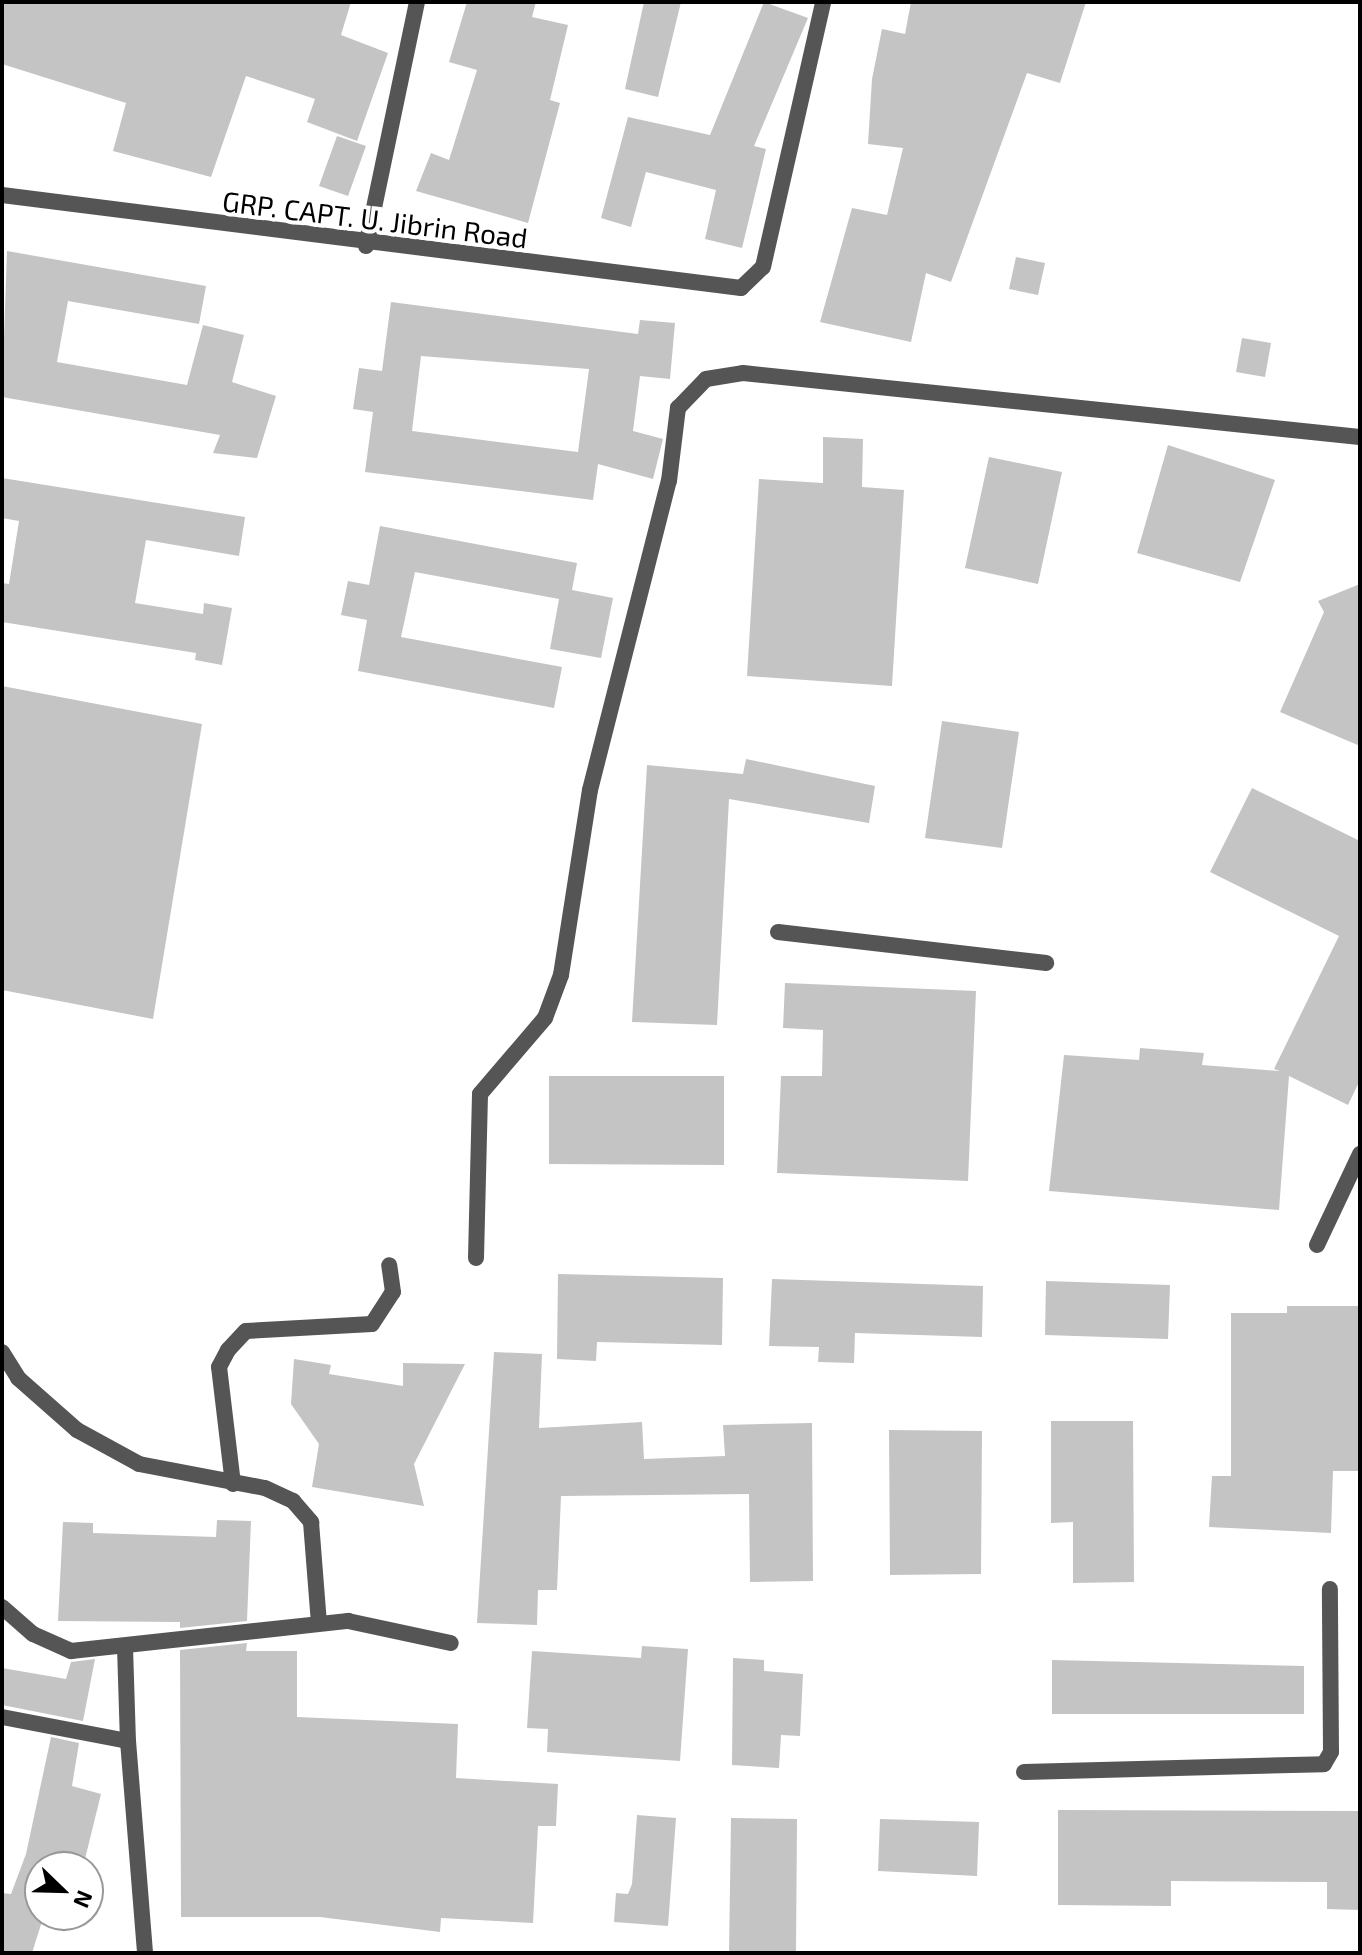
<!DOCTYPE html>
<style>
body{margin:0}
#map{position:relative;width:1362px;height:1955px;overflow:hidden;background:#fff;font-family:"Exo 2",sans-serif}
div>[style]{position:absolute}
.building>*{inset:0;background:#c4c4c4}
.service>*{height:16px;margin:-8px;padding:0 8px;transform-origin:8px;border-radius:8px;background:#555}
.minor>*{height:16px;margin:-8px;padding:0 8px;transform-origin:8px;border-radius:8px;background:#555}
span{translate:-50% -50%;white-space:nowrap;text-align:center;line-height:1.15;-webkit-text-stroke:8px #fff;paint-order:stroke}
.street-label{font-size:28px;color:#000}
.frame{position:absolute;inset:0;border:4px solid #000;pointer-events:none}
.north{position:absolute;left:24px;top:1851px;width:80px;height:80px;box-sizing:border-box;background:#fff;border:2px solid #999;border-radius:50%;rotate:113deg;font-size:22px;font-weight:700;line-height:32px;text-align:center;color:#000}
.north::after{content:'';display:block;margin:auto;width:28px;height:36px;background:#000;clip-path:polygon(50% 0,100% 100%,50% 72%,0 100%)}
</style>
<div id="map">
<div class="building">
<i style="clip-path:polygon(2px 2px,351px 2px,341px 35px,388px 53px,357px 141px,307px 122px,315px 99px,246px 76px,211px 177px,113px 151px,126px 103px,2px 64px)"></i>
<i style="clip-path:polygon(467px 2px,536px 2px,532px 17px,568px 25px,550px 100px,560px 103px,528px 223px,416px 191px,431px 153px,449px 160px,477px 70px,449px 62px)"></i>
<i style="clip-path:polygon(644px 2px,681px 2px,658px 97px,625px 89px)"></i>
<i style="clip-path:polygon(764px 2px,808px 18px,754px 146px,766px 149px,742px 248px,705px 239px,716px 190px,646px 172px,631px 227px,601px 218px,628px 117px,710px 135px)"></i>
<i style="clip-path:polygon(911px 2px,1086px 2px,1060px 83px,1027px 73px,951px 282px,926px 273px,911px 342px,820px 322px,852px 208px,887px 215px,903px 148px,868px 144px,872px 79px,882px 29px,905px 34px)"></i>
<i style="clip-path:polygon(337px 136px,366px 146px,348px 196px,319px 186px)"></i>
<i style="clip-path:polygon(7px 251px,206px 286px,199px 324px,68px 301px,57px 362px,187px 385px,203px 325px,244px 335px,232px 382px,276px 396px,257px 458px,213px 453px,220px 435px,2px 397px)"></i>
<i style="clip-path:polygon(1016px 257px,1045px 263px,1038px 295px,1009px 289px)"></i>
<i style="clip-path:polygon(evenodd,391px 302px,638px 334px,640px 320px,675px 323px,670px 379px,640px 376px,633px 431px,663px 439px,653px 479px,598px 464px,593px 500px,365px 472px,373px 412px,353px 409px,359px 368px,382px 371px,391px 302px,421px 356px,589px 369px,578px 452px,412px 431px,421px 356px)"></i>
<i style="clip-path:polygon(1242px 338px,1271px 343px,1265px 377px,1236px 372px)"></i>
<i style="clip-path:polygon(823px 437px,863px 439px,862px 487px,904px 490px,892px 686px,747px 676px,759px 479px,823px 483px)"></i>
<i style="clip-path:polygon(1168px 445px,1275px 480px,1240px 582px,1137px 553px)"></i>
<i style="clip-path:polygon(989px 457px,1062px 472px,1038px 584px,965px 568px)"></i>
<i style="clip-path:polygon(2px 478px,245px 517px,239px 556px,146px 540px,135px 603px,203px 614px,204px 603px,232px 608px,222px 665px,195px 660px,196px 653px,2px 622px,2px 583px,9px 584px,19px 521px,2px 518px)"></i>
<i style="clip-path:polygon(380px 526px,577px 563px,572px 590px,613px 598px,601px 658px,550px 649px,559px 599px,415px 572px,401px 637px,562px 667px,554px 708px,358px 671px,367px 620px,341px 615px,348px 581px,369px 585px)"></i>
<i style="clip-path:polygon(1360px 584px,1360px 746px,1280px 712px,1324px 612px,1318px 601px)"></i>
<i style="clip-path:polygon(2px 686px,202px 724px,153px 1019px,2px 990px)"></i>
<i style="clip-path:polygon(942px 721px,1019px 732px,1002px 848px,925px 838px)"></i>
<i style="clip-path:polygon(746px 759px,875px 786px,869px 823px,729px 799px,717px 1025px,632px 1022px,647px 765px,743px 774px)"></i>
<i style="clip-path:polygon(1252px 788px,1360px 841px,1360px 1080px,1348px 1105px,1289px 1076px,1279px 1210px,1049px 1191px,1064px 1055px,1139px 1060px,1140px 1048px,1204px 1053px,1202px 1065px,1280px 1071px,1274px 1069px,1339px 936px,1210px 872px)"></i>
<i style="clip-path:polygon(785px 983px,976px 991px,968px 1181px,777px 1173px,781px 1076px,822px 1076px,823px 1030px,783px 1028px)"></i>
<i style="clip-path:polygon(549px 1076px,724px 1076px,724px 1165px,549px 1164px)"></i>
<i style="clip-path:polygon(558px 1274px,723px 1278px,722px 1345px,597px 1342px,596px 1361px,557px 1359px)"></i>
<i style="clip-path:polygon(772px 1279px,983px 1286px,982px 1337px,855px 1333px,854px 1363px,818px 1362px,819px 1347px,769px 1346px)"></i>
<i style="clip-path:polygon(1046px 1281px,1170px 1285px,1168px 1339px,1045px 1335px)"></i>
<i style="clip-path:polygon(1287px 1306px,1360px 1306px,1360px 1471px,1333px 1471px,1331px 1533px,1209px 1527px,1212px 1476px,1231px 1476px,1231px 1313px,1287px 1313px)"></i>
<i style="clip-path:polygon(494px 1352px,542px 1354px,539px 1428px,642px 1422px,644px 1459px,725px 1456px,723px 1425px,812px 1423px,813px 1581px,750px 1582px,749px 1494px,561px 1496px,557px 1590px,538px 1590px,537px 1625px,477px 1623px)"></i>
<i style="clip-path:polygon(294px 1359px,331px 1365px,329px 1374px,403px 1386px,403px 1363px,465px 1364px,414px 1464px,424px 1506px,312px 1487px,319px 1444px,291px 1404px)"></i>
<i style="clip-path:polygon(1051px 1421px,1133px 1421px,1134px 1582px,1073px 1583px,1073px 1522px,1051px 1523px)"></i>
<i style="clip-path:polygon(889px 1430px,982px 1431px,981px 1574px,890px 1575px)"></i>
<i style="clip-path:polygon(217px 1520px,251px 1521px,247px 1621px,180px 1628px,180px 1622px,58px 1621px,63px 1522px,93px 1523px,93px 1533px,216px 1537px)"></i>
<i style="clip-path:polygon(247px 1643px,246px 1651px,297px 1651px,297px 1717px,458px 1724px,456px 1778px,558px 1784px,556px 1826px,538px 1826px,533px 1923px,441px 1918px,440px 1932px,320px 1917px,181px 1917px,180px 1650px)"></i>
<i style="clip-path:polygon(642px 1646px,688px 1649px,680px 1761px,547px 1752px,548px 1729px,527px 1728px,532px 1651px,641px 1658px)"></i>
<i style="clip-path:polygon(733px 1658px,764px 1660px,764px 1671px,803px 1674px,800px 1736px,781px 1735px,779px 1768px,732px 1765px)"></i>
<i style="clip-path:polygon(95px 1659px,83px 1721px,2px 1705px,2px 1668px,66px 1679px,71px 1662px)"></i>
<i style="clip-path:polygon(1052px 1660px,1304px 1666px,1304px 1714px,1052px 1714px)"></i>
<i style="clip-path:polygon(51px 1737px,79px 1743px,72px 1786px,101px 1794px,83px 1867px,40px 1867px,44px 1915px,32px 1953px,2px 1953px,2px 1893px,11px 1894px,26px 1854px)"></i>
<i style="clip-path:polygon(1058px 1810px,1360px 1811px,1360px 1910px,1327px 1909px,1327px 1882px,1171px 1881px,1171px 1906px,1058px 1905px)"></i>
<i style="clip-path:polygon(637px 1815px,676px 1818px,668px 1926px,614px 1922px,616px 1893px,628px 1894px,632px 1884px)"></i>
<i style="clip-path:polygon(731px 1818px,797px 1819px,796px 1953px,729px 1953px)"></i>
<i style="clip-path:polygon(880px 1819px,979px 1822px,977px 1876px,878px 1871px)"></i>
</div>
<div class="service">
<i style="left:778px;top:932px;width:270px;rotate:6.6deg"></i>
<i style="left:1317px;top:1245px;width:101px;rotate:-64.7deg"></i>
<i style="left:476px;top:1258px;width:164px;rotate:-88.6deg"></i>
<i style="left:480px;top:1094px;width:100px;rotate:-49.5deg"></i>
<i style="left:545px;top:1018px;width:46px;rotate:-69.6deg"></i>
<i style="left:561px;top:975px;width:187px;rotate:-81.1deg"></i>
<i style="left:590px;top:790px;width:319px;rotate:-75.7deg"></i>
<i style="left:669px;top:481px;width:74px;rotate:-83deg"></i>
<i style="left:678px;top:408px;width:40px;rotate:-46deg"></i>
<i style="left:706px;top:379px;width:37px;rotate:-9deg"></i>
<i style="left:743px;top:373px;width:620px;rotate:5.92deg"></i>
<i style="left:2px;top:1352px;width:31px;rotate:58deg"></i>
<i style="left:18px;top:1378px;width:79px;rotate:41.4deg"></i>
<i style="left:77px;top:1430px;width:71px;rotate:28.7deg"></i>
<i style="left:139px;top:1464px;width:128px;rotate:10.8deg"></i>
<i style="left:265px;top:1488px;width:31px;rotate:25deg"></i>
<i style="left:293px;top:1501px;width:28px;rotate:49deg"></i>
<i style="left:311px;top:1522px;width:101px;rotate:85.5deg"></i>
<i style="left:233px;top:1484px;width:118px;rotate:-96.8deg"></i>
<i style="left:219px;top:1367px;width:19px;rotate:-62deg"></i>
<i style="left:228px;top:1350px;width:26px;rotate:-47deg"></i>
<i style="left:246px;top:1331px;width:126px;rotate:-3.2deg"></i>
<i style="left:372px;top:1324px;width:38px;rotate:-57deg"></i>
<i style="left:393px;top:1292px;width:27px;rotate:-98deg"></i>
<i style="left:2px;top:1607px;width:41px;rotate:41.1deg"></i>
<i style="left:33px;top:1634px;width:42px;rotate:24.1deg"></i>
<i style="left:71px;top:1651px;width:279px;rotate:-6.2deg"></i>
<i style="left:348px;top:1621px;width:105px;rotate:12.1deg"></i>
<i style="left:125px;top:1647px;width:94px;rotate:88.2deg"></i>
<i style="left:2px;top:1717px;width:128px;rotate:10.8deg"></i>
<i style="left:128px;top:1741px;width:213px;rotate:85.4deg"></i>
<i style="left:1024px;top:1772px;width:300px;rotate:-1.5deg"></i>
<i style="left:1324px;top:1764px;width:14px;rotate:-60deg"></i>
<i style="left:1331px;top:1752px;width:163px;rotate:-90.4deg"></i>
</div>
<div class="minor">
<i style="left:2px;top:195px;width:745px;rotate:7.17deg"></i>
<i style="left:741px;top:288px;width:30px;rotate:-44deg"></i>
<i style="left:763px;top:267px;width:272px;rotate:-77.2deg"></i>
<i style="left:366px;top:246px;width:249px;rotate:-78.2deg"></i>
</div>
<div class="street-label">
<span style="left:375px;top:219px;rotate:7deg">GRP. CAPT. U. Jibrin Road</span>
</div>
<div class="frame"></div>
<div class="north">N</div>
</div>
